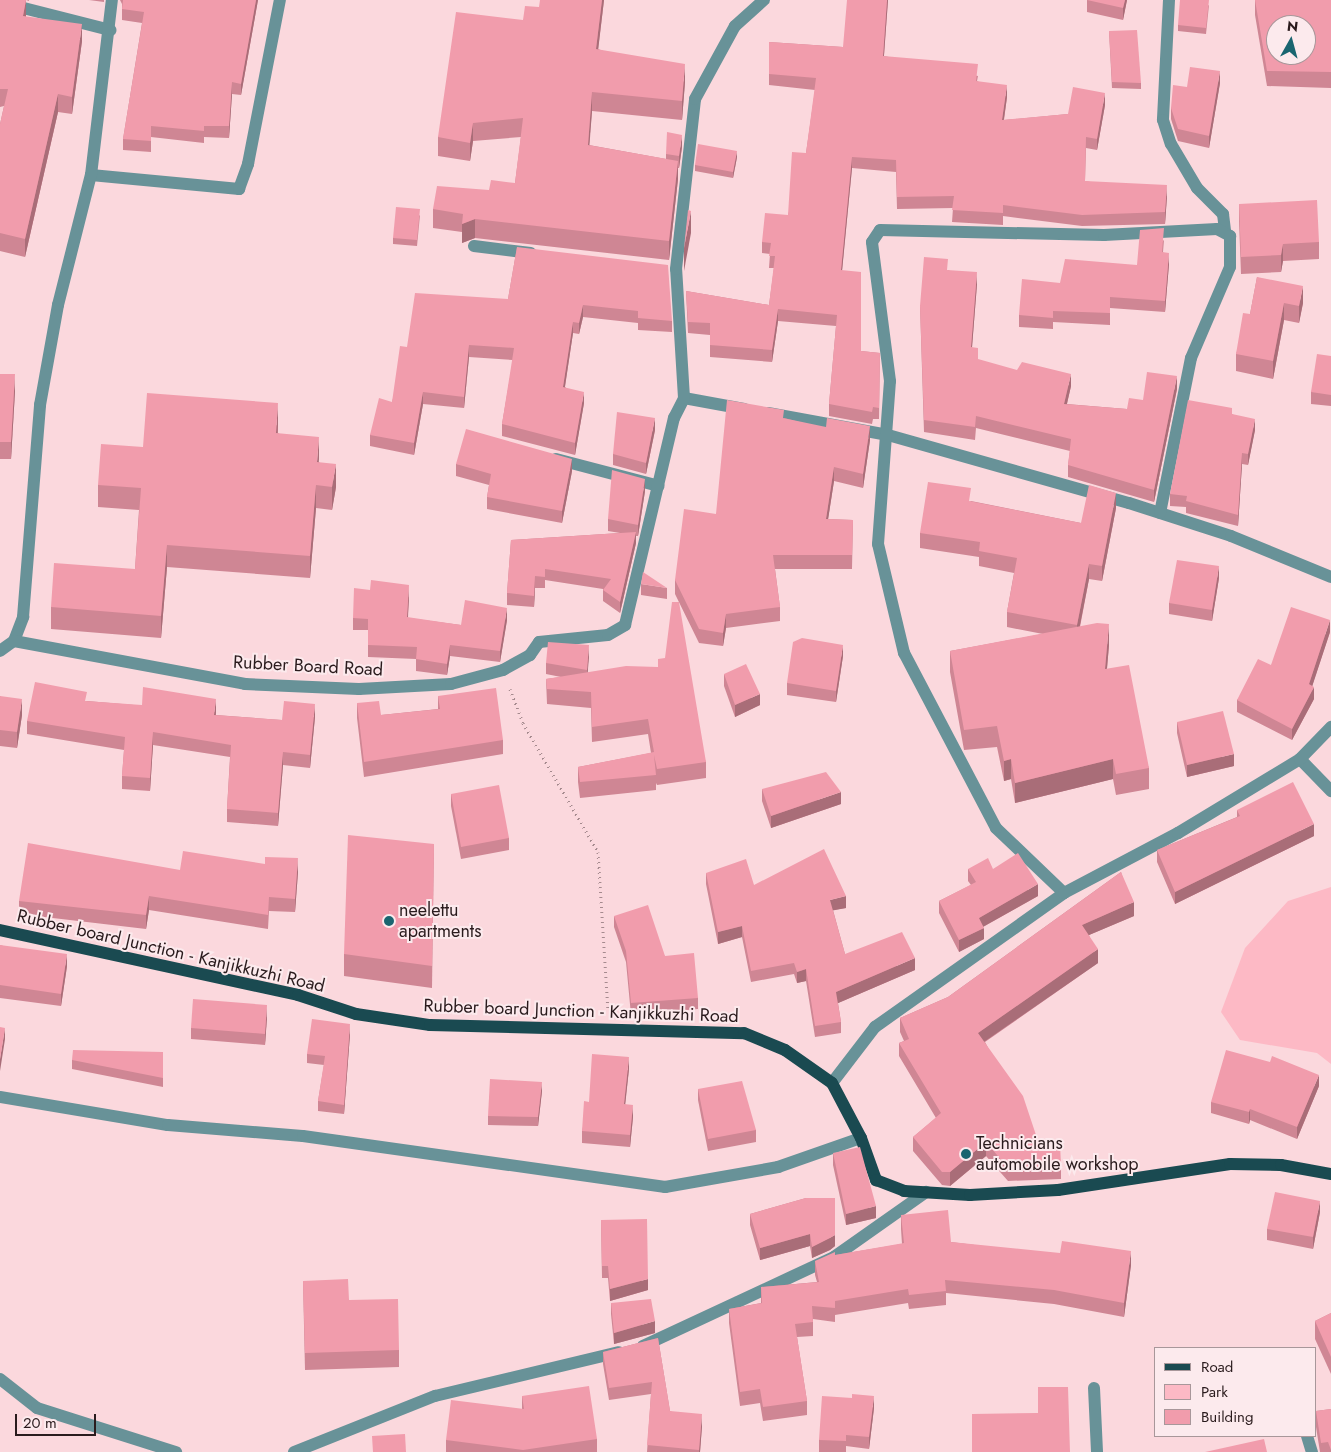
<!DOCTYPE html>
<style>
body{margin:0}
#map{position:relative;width:1331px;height:1452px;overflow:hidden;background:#fbd8dd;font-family:Jost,sans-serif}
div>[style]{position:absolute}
.green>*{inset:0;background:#fdb9c5}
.path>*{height:3px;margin-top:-1.5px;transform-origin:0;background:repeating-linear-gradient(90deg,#a58a8e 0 1px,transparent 0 5px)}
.minor>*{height:12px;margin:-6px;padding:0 6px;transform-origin:6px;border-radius:6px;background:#689298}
.major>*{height:12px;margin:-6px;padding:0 6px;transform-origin:6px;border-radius:6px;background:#1a4a51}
.wall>*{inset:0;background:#cf8694}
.shaded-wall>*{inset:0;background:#a96d78}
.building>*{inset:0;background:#f19cac}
.dots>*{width:14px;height:14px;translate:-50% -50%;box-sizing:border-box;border:2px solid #fceaed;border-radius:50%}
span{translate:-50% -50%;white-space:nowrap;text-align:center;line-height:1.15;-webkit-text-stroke:4px #fceaed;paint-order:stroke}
.street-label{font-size:18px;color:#2a1b1d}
.poi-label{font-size:18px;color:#2a1b1d}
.left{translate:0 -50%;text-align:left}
.legend{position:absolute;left:1154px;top:1347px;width:162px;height:90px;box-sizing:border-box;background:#fceaed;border:1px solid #a8979a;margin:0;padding:6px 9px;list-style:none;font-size:15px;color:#2a1b1d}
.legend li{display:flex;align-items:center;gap:10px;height:25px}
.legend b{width:25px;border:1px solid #a8979a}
.north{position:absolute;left:1266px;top:15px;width:50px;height:50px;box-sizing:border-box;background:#fceaed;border:1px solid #a8979a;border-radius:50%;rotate:7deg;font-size:14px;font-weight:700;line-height:20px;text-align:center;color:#2a1b1d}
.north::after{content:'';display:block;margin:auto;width:18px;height:22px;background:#1a6570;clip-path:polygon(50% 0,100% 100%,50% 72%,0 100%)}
.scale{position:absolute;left:15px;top:1414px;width:81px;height:22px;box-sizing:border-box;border:2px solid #2a1b1d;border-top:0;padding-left:6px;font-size:15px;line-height:18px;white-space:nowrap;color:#2a1b1d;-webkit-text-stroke:4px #fceaed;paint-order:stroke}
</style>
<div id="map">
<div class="green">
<i style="clip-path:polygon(1331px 887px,1331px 1064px,1317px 1053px,1240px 1040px,1221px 1012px,1245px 948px,1288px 901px)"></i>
</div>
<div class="path">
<i style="left:510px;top:689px;width:36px;rotate:69deg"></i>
<i style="left:523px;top:723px;width:149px;rotate:59.8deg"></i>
<i style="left:598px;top:852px;width:158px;rotate:86.4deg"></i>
</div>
<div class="minor">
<i style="left:1169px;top:0;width:120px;rotate:92.9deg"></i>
<i style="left:1163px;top:120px;width:25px;rotate:72deg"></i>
<i style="left:1171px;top:144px;width:51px;rotate:59.4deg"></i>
<i style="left:1197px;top:188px;width:37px;rotate:45deg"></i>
<i style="left:1223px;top:214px;width:17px;rotate:83deg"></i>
<i style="left:0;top:2px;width:114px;rotate:14.3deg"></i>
<i style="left:91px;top:175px;width:149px;rotate:5.4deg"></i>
<i style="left:239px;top:189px;width:27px;rotate:-70deg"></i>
<i style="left:248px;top:164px;width:167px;rotate:-79deg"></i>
<i style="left:474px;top:246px;width:57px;rotate:7deg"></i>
<i style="left:684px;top:398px;width:61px;rotate:10.4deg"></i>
<i style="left:768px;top:413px;width:122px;rotate:10.4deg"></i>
<i style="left:888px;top:435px;width:250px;rotate:15.8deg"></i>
<i style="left:1129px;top:503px;width:107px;rotate:17.9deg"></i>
<i style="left:1231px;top:536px;width:108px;rotate:22.3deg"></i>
<i style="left:556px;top:459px;width:106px;rotate:14.7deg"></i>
<i style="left:14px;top:641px;width:26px;rotate:-69deg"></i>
<i style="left:23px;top:617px;width:213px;rotate:-85.4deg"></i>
<i style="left:40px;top:405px;width:102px;rotate:-79.8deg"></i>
<i style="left:58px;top:305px;width:134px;rotate:-75.8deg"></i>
<i style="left:91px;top:175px;width:176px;rotate:-83.2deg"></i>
<i style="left:0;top:651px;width:17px;rotate:-36deg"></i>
<i style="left:14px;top:641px;width:235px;rotate:10.5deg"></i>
<i style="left:245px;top:684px;width:114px;rotate:2.5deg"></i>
<i style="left:359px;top:689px;width:92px;rotate:-3.1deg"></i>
<i style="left:451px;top:684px;width:54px;rotate:-15.1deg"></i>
<i style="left:503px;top:670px;width:31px;rotate:-29deg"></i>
<i style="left:530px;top:655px;width:16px;rotate:-55deg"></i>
<i style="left:539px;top:642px;width:69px;rotate:-5.8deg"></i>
<i style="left:608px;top:635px;width:20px;rotate:-30deg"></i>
<i style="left:625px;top:625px;width:213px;rotate:-76.7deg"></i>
<i style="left:674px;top:418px;width:22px;rotate:-63deg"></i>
<i style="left:684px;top:398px;width:129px;rotate:-93.5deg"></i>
<i style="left:676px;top:269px;width:171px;rotate:-83.6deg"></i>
<i style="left:695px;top:99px;width:83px;rotate:-61.3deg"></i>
<i style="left:735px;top:26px;width:39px;rotate:-42deg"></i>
<i style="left:1300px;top:759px;width:45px;rotate:45.9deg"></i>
<i style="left:1064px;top:893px;width:94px;rotate:-136.3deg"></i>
<i style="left:996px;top:828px;width:198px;rotate:-117.7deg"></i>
<i style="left:904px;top:653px;width:112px;rotate:-103.4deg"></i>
<i style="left:878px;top:544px;width:163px;rotate:-85.8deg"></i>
<i style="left:890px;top:381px;width:140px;rotate:-97.4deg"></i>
<i style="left:872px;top:242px;width:14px;rotate:-56deg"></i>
<i style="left:880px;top:230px;width:224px;rotate:1.3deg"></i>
<i style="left:1104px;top:235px;width:113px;rotate:-3deg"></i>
<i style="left:1217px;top:229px;width:15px;rotate:28deg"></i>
<i style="left:1230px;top:236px;width:31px;rotate:90deg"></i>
<i style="left:1230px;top:267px;width:99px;rotate:113.2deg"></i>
<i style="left:1191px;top:358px;width:158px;rotate:101.3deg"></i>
<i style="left:832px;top:1083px;width:71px;rotate:-52.5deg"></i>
<i style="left:875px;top:1027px;width:232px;rotate:-35.3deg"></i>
<i style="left:1064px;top:893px;width:129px;rotate:-27.8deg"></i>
<i style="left:1178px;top:833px;width:143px;rotate:-31.2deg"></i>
<i style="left:1300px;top:759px;width:45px;rotate:-45.9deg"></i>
<i style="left:0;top:1097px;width:170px;rotate:9.5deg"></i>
<i style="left:168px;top:1125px;width:135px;rotate:4.7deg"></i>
<i style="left:303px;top:1136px;width:366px;rotate:8deg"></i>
<i style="left:665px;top:1187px;width:115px;rotate:-10deg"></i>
<i style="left:778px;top:1167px;width:88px;rotate:-19.3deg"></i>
<i style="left:643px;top:1346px;width:211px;rotate:-25deg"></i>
<i style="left:834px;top:1257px;width:113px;rotate:-35.2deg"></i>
<i style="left:0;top:1379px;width:47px;rotate:38.1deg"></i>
<i style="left:37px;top:1408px;width:146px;rotate:17.6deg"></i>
<i style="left:1094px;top:1388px;width:64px;rotate:87.3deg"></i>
<i style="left:1315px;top:1419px;width:16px;rotate:-11deg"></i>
<i style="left:1307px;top:1436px;width:17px;rotate:73deg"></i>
<i style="left:294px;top:1452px;width:152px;rotate:-21.7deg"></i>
<i style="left:435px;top:1396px;width:189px;rotate:-13.4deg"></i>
</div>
<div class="major">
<i style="left:0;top:930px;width:305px;rotate:12.3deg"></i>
<i style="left:298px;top:995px;width:61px;rotate:18.1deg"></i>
<i style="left:356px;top:1014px;width:75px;rotate:8.5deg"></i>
<i style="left:430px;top:1025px;width:314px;rotate:1.5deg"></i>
<i style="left:744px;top:1033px;width:44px;rotate:22.5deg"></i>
<i style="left:785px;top:1050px;width:57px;rotate:35.1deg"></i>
<i style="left:832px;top:1083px;width:62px;rotate:62.2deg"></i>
<i style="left:861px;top:1138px;width:45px;rotate:70.3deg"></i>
<i style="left:876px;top:1180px;width:30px;rotate:21deg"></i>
<i style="left:904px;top:1191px;width:66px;rotate:3.5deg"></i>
<i style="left:970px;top:1195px;width:88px;rotate:-3.3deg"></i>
<i style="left:1058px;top:1190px;width:174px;rotate:-8.6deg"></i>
<i style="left:1230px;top:1164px;width:51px;rotate:1.1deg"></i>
<i style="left:1281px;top:1165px;width:51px;rotate:10.2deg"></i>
</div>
<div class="wall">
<i style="clip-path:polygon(0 0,29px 0,29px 1px,26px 0,26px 17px,82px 41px,72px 114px,58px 112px,25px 257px,0 251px,0 124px,4px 106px,0 107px)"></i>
<i style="clip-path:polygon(89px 0,104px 0,104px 2px)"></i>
<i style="clip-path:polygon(120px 0,258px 0,241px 95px,232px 94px,229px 138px,204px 137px,204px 143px,151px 137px,151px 152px,123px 150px,123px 139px,142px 23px,122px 20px,122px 4px)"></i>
<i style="clip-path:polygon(604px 0,598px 49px,685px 82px,682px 120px,592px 111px,589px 145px,666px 159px,666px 154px,682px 147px,679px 168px,678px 168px,678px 179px,669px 260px,475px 238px,462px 243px,462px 232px,433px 228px,433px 209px,489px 190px,515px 183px,521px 137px,473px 141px,470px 161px,438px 156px,438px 137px,523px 20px,539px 7px)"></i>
<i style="clip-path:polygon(888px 0,884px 56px,978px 76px,977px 81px,1007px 97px,1004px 120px,1068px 114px,1105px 105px,1097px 150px,1086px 148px,1085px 181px,1167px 196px,1165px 224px,1082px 226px,1003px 216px,1003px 225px,952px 222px,953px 208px,897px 209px,896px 172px,852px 168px,842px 270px,861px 351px,880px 353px,879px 419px,873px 419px,872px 424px,829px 416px,829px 404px,836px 326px,778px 321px,772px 362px,710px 357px,710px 335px,688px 333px,686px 291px,769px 305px,774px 268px,769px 268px,770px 254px,762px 253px,762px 242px,788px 215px,806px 153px,815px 90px,769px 85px,769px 42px,843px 47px)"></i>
<i style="clip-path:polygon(1087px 0,1127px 0,1123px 20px,1087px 12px)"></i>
<i style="clip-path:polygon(1255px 0,1331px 0,1331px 88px,1267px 86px,1255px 15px)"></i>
<i style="clip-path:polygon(1209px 5px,1206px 34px,1178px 31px,1178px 25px)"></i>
<i style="clip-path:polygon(1109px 31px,1141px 83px,1141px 89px,1112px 88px)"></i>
<i style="clip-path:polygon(1220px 83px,1209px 148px,1178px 141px,1171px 119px,1171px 108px,1187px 87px)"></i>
<i style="clip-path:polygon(737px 157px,733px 178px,695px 171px,695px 165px)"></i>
<i style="clip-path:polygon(1239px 204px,1319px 242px,1319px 259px,1283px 261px,1281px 272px,1241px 274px,1239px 221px)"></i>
<i style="clip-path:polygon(420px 215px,417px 246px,393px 244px,393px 238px)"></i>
<i style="clip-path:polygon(1164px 240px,1163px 252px,1169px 264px,1165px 312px,1110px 308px,1110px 325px,1053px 322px,1053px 329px,1019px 327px,1019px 315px,1060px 283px,1137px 265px)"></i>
<i style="clip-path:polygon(517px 247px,672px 321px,672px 332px,638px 330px,638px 323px,583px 317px,579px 334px,573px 333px,565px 387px,584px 403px,575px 455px,502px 436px,502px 424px,513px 360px,469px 357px,464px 408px,423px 404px,414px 455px,370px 446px,370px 435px,392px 402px,407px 347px,508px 299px)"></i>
<i style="clip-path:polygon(948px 270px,977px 284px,972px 347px,978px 360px,1071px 386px,1067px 404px,1127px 409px,1143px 400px,1177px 389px,1154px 502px,1068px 477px,1068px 465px,1070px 451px,976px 428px,975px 440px,924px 432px,920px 306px)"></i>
<i style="clip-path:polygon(1257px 277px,1303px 303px,1299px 323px,1284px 320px,1273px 379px,1236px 371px,1236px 354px,1250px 314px)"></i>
<i style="clip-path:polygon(1331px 356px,1331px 406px,1311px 404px,1311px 392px)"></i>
<i style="clip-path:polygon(0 374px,15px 391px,11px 459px,0 459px)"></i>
<i style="clip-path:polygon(1232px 414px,1255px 430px,1248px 465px,1242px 464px,1238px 526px,1186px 513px,1186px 507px,1170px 506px,1170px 494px)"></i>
<i style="clip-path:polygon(784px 418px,870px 440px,863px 488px,834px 481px,828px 519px,853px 520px,852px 569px,775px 569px,780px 607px,780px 621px,726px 628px,723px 646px,699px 643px,675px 594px,675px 580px,716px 514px)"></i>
<i style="clip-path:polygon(278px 425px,278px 433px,319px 462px,336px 487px,332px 510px,316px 508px,310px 578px,167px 567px,161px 638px,51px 629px,51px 607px,135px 569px,139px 510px,98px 507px,98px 485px,143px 447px)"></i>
<i style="clip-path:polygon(655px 430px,646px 474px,613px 465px,613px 454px)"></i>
<i style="clip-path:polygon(456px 464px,572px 471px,562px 523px,487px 509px,487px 497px,489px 485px,456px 476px)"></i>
<i style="clip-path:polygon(645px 491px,638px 536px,636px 536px,636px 543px,620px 613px,603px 601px,603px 589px,545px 580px,545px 588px,535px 588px,534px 607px,507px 605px,507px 593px,511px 540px,620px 533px,608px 531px,608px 519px)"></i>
<i style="clip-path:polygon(971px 501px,1081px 523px,1116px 508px,1102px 581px,1089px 579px,1080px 627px,1109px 645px,1107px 669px,1149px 768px,1149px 789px,1116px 795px,1113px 779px,1015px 803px,1011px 779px,1004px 781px,997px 747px,964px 750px,950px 672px,950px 651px,1043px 634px,1007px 627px,1007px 612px,1014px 573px,979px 566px,979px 557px,920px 548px,920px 533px)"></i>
<i style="clip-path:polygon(1219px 578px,1212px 621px,1169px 614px,1169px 603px)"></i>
<i style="clip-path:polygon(641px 584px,667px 588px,667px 599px,641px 595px)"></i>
<i style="clip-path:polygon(409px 597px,408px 618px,461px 625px,507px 620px,500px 662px,450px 656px,447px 675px,416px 671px,416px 659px,368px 657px,368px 630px,353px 630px,353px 618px)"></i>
<i style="clip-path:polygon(1330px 632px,1312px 686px,1314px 699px,1292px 740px,1237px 712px,1237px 700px,1271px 665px)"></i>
<i style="clip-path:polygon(589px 656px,587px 673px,658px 667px,658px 659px,706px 762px,706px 778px,657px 785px,656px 783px,656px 790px,580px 798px,578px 782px,578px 767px,651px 753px,648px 734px,592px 742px,591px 708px,547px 704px,546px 679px,561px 677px,546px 674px,546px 663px)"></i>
<i style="clip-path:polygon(843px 656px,836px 702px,787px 695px,787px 683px)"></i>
<i style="clip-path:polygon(724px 674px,760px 705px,735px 717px,724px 686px)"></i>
<i style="clip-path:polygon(0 696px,22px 715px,17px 748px,0 746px)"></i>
<i style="clip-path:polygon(438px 696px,503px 740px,503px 754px,364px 777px,357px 718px,357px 703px,381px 715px,438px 709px)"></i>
<i style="clip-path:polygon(87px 701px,216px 712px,216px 715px,282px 720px,315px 717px,310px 768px,283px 765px,278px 826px,227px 822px,227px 809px,230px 757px,153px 745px,150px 791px,122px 789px,122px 776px,124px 750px,27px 734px,27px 721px)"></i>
<i style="clip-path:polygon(1177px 722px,1234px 766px,1187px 777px,1177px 733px)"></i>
<i style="clip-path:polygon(762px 789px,841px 804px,771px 828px,762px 801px)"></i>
<i style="clip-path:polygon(451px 794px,509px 838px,509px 850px,461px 859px,451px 806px)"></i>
<i style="clip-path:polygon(1237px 810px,1314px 836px,1175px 904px,1157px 862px,1157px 850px,1237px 817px)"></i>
<i style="clip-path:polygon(434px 844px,432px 988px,344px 976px,344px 954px)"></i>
<i style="clip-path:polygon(968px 869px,993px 869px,1038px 896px,983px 927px,984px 939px,959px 952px,939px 913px,939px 901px,971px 885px,968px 881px)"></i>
<i style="clip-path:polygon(180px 870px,298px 872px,295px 912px,269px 911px,268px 929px,149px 910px,146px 929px,19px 914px,19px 901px)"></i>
<i style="clip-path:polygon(1121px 872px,1134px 916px,1089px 935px,1098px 963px,985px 1042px,1039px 1144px,1061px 1165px,1061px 1179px,1008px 1181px,986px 1156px,950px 1186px,942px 1185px,913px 1151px,913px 1137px,936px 1118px,899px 1056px,899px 1043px,904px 1041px,900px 1032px,900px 1018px,948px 997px)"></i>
<i style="clip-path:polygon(706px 873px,846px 908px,833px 910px,845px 954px,915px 970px,838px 1003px,841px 1022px,841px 1033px,815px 1037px,806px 981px,797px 983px,794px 974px,751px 982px,742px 937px,718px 944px,706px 884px)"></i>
<i style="clip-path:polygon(614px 916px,665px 956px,698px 998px,698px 1009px,631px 1015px,626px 962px,614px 927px)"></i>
<i style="clip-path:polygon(0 945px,67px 966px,61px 1006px,0 998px)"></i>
<i style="clip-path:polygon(267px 1017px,265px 1045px,191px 1039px,191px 1028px)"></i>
<i style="clip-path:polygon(350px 1034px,344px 1114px,318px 1111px,318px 1101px,324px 1065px,307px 1063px,307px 1054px)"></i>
<i style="clip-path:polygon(163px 1052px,163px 1087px,72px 1069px,72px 1060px)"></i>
<i style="clip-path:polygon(629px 1069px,625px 1104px,633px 1117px,630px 1147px,582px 1143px,582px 1131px,589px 1102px)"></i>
<i style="clip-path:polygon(1319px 1086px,1297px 1139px,1250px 1120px,1249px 1124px,1211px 1113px,1211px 1102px)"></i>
<i style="clip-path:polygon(698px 1089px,756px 1130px,756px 1142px,708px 1151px,698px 1100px)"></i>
<i style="clip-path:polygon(542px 1091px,538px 1126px,488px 1125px,488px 1116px)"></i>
<i style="clip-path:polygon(833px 1153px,876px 1218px,846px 1225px,833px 1165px)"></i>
<i style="clip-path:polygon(806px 1198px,835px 1246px,830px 1250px,812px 1258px,810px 1246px,760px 1260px,750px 1225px,750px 1214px)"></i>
<i style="clip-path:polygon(1320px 1212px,1313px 1249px,1267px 1240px,1267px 1229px)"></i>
<i style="clip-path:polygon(901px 1215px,951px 1242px,1131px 1265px,1124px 1317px,1054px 1304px,946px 1293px,946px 1305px,909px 1309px,908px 1303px,835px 1315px,835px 1322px,813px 1319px,813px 1336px,797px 1337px,807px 1401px,807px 1415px,763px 1421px,760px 1403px,740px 1406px,729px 1323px,729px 1309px,761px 1303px,761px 1287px,817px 1282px,815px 1275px,815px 1261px,835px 1255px,902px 1244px,901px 1229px)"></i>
<i style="clip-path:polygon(601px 1220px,648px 1290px,610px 1301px,608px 1278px,602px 1278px)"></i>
<i style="clip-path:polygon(303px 1281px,349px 1300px,399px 1350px,399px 1367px,305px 1370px)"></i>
<i style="clip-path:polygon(611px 1303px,655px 1333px,614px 1344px,611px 1314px)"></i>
<i style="clip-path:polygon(1331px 1313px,1331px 1374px,1315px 1339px,1315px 1321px)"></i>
<i style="clip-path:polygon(658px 1338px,670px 1411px,702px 1426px,700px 1452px,647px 1452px,651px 1394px,609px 1400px,603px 1364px,603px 1352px)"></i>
<i style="clip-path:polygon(522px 1396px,597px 1439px,597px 1452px,446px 1452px,446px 1440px,522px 1409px)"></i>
<i style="clip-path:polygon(852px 1398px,874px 1408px,869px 1449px,846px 1446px,846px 1452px,819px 1452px,819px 1440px)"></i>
<i style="clip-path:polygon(1331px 1409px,1331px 1452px,1320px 1452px,1316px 1427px,1316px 1411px)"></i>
</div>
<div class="shaded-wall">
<i style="clip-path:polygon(26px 0,26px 17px,23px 16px)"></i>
<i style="clip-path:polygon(256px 0,258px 0,241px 95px,241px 84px)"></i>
<i style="clip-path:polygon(602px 0,604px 0,596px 68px,596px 49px)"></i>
<i style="clip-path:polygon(887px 0,888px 0,883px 68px,883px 56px)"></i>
<i style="clip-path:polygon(1125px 0,1127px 0,1123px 20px,1123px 8px)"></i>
<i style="clip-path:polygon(82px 24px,82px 41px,72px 114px,72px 97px)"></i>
<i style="clip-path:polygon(685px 64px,685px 82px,682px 120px,682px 101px)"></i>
<i style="clip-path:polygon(1220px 71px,1220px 83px,1209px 148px,1209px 136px)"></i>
<i style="clip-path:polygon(232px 82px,232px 94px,229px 138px,229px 126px)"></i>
<i style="clip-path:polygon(1007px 85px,1007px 97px,1002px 132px,1002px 120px)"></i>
<i style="clip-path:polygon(592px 92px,592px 111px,588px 164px,588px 145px)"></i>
<i style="clip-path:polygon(1105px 93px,1105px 105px,1097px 150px,1097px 139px)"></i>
<i style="clip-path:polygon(58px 94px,58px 112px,25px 257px,25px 239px)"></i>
<i style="clip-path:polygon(473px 123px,473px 141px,470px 161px,470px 143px)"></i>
<i style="clip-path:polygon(682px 135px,682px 147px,679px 168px,679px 156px)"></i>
<i style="clip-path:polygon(737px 151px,737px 157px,733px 178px,733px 172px)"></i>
<i style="clip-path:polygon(852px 157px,852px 168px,841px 282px,841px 270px)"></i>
<i style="clip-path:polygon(678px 161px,678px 179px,669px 260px,669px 241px)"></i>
<i style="clip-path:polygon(1167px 185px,1167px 196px,1165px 224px,1165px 212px)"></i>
<i style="clip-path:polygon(691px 211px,691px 233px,684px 271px,684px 248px)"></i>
<i style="clip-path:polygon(475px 219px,475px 238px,462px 243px,462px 224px)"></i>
<i style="clip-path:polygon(1283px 244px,1283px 261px,1281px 272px,1281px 255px)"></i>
<i style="clip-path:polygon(1169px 253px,1169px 264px,1165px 312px,1165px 301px)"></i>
<i style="clip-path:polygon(977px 272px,977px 284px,971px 360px,971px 347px)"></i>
<i style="clip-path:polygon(1303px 286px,1303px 303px,1299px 323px,1299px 306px)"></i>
<i style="clip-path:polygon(1284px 303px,1284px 320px,1273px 379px,1273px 361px)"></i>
<i style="clip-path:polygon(583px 305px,583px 317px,579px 334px,579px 323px)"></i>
<i style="clip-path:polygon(778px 309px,778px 321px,772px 362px,772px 350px)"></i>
<i style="clip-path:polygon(573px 322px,573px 333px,563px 399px,563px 387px)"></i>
<i style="clip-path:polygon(469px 345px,469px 357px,464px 408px,464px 397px)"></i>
<i style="clip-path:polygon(15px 374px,15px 391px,11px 459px,11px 442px)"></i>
<i style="clip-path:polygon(1071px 374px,1071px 386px,1064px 416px,1064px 404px)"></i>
<i style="clip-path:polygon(1177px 376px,1177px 389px,1154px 502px,1154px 490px)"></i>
<i style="clip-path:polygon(423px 392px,423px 404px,414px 455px,414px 443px)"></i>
<i style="clip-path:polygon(584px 392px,584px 403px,575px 455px,575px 443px)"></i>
<i style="clip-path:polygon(278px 403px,278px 425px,276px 455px,276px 433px)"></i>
<i style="clip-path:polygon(655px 418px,655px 430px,646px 474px,646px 463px)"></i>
<i style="clip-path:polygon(1255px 419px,1255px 430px,1248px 465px,1248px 454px)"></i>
<i style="clip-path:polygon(870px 426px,870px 440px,863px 488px,863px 474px)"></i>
<i style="clip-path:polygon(319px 437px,319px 459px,317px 484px,317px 462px)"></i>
<i style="clip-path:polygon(1242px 453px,1242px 464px,1238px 526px,1238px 515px)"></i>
<i style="clip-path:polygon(572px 459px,572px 471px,562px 523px,562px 511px)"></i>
<i style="clip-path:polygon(336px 464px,336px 487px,332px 510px,332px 487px)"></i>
<i style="clip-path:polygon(834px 467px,834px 481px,826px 533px,826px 519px)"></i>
<i style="clip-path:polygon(645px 479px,645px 491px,638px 536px,638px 525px)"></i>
<i style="clip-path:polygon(316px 485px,316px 508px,310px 578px,310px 556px)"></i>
<i style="clip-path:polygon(1116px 493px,1116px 508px,1102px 581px,1102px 566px)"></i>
<i style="clip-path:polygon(636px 532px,636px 543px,620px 613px,620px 602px)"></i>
<i style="clip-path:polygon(167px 545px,167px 567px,161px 638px,161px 616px)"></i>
<i style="clip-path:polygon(1089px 564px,1089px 579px,1077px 640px,1077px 625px)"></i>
<i style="clip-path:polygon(1219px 566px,1219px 578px,1212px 621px,1212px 610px)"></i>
<i style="clip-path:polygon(535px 576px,535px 588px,534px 607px,534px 596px)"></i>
<i style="clip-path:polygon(409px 585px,409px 597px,407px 629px,407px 617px)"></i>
<i style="clip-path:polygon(507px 608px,507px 620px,500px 662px,500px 651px)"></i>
<i style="clip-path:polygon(726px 614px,726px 628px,723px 646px,723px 633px)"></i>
<i style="clip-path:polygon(1330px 620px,1330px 632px,1309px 696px,1309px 684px)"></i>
<i style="clip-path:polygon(1109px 624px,1109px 645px,1105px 690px,1105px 669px)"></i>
<i style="clip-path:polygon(450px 645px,450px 656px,447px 675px,447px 664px)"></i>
<i style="clip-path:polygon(589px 645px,589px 656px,587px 682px,587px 670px)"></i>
<i style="clip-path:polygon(843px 645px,843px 656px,836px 702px,836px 691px)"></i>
<i style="clip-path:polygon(1314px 687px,1314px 699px,1292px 740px,1292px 729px)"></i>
<i style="clip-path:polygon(760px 694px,760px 705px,735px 717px,735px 705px)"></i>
<i style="clip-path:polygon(22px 699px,22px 715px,17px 748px,17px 732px)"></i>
<i style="clip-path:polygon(216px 699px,216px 712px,214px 728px,214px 715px)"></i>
<i style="clip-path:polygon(315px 704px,315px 717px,310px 768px,310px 755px)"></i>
<i style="clip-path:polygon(153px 732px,153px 745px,150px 791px,150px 778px)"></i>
<i style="clip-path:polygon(283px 752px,283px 765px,278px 826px,278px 813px)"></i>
<i style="clip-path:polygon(1234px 754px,1234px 766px,1187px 777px,1187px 765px)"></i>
<i style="clip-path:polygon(1011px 759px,1011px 779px,1004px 781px,1004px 761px)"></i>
<i style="clip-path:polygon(1113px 759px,1113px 779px,1015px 803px,1015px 783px)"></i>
<i style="clip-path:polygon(841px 792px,841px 804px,771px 828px,771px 816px)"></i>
<i style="clip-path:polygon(1314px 824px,1314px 836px,1175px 904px,1175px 892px)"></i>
<i style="clip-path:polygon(298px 858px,298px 872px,295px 912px,295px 899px)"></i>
<i style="clip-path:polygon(1038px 884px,1038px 896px,979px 929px,979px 918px)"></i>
<i style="clip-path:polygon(149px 896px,149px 910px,146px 929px,146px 915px)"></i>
<i style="clip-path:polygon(846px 896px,846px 908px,830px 911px,830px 900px)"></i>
<i style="clip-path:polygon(1134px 902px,1134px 916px,1082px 938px,1082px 925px)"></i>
<i style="clip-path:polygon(742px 926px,742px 937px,718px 944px,718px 932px)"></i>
<i style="clip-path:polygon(984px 928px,984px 939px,959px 952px,959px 940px)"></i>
<i style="clip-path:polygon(1098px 949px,1098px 963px,978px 1046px,978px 1033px)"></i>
<i style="clip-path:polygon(67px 954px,67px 966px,61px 1006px,61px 994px)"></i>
<i style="clip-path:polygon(915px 958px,915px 970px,836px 1004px,836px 992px)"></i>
<i style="clip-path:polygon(806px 969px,806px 981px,797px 983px,797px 972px)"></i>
<i style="clip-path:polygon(267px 1005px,267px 1017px,265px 1045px,265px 1034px)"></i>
<i style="clip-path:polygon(350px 1024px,350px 1034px,344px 1114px,344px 1105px)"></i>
<i style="clip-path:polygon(5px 1028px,5px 1039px,0 1071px,0 1059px)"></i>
<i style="clip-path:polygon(629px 1057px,629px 1069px,624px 1116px,624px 1104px)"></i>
<i style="clip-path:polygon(1319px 1075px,1319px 1086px,1297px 1139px,1297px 1127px)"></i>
<i style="clip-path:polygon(542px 1082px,542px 1091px,538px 1126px,538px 1117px)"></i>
<i style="clip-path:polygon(633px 1105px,633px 1117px,630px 1147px,630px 1135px)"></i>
<i style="clip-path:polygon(1250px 1109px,1250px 1120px,1249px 1124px,1249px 1112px)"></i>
<i style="clip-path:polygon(986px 1142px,986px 1156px,950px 1186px,950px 1172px)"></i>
<i style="clip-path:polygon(1320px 1201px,1320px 1212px,1313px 1249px,1313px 1237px)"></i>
<i style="clip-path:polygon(876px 1206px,876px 1218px,846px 1225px,846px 1214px)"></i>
<i style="clip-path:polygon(810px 1234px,810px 1246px,760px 1260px,760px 1248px)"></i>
<i style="clip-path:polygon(835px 1235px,835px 1246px,830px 1250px,812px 1258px,812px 1247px)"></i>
<i style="clip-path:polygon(1131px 1251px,1131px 1265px,1124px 1317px,1124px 1303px)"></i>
<i style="clip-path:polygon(648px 1279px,648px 1290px,610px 1301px,610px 1289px)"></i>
<i style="clip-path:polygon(655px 1321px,655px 1333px,614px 1344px,614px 1333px)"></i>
<i style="clip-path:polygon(874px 1396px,874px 1408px,869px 1449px,869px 1437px)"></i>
<i style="clip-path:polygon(702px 1414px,702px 1426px,700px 1452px,699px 1452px)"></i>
</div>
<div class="building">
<i style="clip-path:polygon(0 0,26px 0,23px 16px,82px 24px,72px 97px,58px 94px,25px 239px,0 233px,0 124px,8px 89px,0 89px)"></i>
<i style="clip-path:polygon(123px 0,256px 0,241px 84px,232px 82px,229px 126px,204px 126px,204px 131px,151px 126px,151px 141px,123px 139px,144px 12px,122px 9px)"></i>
<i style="clip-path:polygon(540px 0,602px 0,596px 49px,685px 64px,682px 101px,592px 92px,588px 145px,678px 161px,669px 241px,475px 219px,462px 224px,463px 214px,433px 209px,437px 186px,489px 190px,491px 180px,515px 183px,523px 118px,473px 123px,470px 143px,438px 137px,456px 12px,523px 20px,525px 6px,539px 7px)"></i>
<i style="clip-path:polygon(847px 0,887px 0,883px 56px,978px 64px,976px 81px,1007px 85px,1002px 120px,1068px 114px,1073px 87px,1105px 93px,1097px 139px,1086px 137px,1085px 181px,1167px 185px,1165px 212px,1082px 215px,1003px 205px,1003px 213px,952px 210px,954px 196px,897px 197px,896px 160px,852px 157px,841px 270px,861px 272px,861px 351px,880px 353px,879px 408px,873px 407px,872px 412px,829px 404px,837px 315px,778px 309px,772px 350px,710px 345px,710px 323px,688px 322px,686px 291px,769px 305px,775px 256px,769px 256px,771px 243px,762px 242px,765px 213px,788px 215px,792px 152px,806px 153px,816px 78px,769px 74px,769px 42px,843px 47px)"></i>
<i style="clip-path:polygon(1087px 0,1125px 0,1123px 8px)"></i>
<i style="clip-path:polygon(1180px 0,1209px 0,1206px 28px,1178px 25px)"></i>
<i style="clip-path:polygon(evenodd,1255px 0,1331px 0,1331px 72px,1267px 71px,1255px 0,1276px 25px,1306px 25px,1306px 55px,1276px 55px,1276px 25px)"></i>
<i style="clip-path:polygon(1137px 30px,1141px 83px,1112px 82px,1109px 31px)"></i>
<i style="clip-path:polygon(1190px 67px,1220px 71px,1209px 136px,1178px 129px,1171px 108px,1173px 85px,1187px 87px)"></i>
<i style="clip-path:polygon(667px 132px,682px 135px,679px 156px,666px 154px)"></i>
<i style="clip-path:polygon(698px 144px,737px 151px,733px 172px,695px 165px)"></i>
<i style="clip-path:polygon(1317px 200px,1319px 242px,1283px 244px,1281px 255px,1241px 257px,1239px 204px)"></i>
<i style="clip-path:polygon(396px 207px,420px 209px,417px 240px,393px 238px)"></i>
<i style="clip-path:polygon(688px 210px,691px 211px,684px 248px)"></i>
<i style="clip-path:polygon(1164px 228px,1162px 252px,1169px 253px,1165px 301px,1110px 297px,1110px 313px,1053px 311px,1053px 318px,1019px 315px,1022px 279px,1060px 283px,1065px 259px,1137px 265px,1140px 230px)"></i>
<i style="clip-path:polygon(517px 247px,668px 265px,672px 321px,638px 318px,638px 311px,583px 305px,579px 323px,573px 322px,563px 387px,584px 392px,575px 443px,502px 424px,514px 348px,469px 345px,464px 397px,423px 392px,414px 443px,370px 435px,379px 398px,392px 402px,400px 346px,407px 347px,415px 293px,508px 299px)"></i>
<i style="clip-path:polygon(924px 257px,948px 259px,947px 270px,977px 272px,971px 347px,978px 348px,978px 359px,1017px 370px,1022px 362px,1071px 374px,1064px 404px,1127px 409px,1129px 398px,1143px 400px,1147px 372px,1177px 376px,1154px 490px,1068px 465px,1071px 439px,976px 416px,975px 427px,924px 420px,920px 306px)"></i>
<i style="clip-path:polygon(1257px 277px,1303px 286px,1299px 306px,1284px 303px,1273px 361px,1236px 354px,1243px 313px,1250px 314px)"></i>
<i style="clip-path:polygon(1317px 354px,1331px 356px,1331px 395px,1311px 392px)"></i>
<i style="clip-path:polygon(0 374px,15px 374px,11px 442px,0 442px)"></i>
<i style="clip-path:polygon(147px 393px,278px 403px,276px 433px,319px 437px,317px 462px,336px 464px,332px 487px,316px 485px,310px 556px,167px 545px,161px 616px,51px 607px,54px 563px,135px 569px,141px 488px,98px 485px,101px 444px,143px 447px)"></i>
<i style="clip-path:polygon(727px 400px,784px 410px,783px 418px,826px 427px,827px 418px,870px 426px,863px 474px,834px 467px,826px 519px,853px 520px,852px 555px,773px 555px,780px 607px,726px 614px,723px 633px,699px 629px,675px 580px,684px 509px,716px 514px)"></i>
<i style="clip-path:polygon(1188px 400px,1232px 408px,1232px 414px,1255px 419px,1248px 454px,1242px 453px,1238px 515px,1186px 501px,1187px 496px,1170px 494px)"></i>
<i style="clip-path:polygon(617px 412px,655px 418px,646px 463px,613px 454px)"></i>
<i style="clip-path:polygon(466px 429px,572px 459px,562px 511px,487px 497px,491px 474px,456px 464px)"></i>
<i style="clip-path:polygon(612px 470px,645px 479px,638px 525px,608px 519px)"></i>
<i style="clip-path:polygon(928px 482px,971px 488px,969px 501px,1081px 523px,1089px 485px,1116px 493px,1102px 566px,1089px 564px,1077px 625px,1007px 612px,1017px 558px,979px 551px,980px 542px,920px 533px)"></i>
<i style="clip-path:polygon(636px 532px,620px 602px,603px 590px,611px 579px,545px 569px,545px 577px,535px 576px,534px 596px,507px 593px,511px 540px)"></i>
<i style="clip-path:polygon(1177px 560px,1219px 566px,1212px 610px,1169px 603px)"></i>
<i style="clip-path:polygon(643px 572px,667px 588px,641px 584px)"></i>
<i style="clip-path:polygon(371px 580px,409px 585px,407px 617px,461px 625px,465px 600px,507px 608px,500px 651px,450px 645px,447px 664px,416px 659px,417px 647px,368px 645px,368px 619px,353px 618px,354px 588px,370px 590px)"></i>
<i style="clip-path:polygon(672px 602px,679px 602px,706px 762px,657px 769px,654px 755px,656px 775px,580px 782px,578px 767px,654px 752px,648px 719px,592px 727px,591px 692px,547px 689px,546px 679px,626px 666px,658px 667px,658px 659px,665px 658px)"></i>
<i style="clip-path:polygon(1291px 607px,1330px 620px,1309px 684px,1314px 687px,1292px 729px,1237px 700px,1258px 659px,1271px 665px)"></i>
<i style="clip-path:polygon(1097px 623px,1109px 624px,1105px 669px,1129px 665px,1149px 768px,1116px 774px,1113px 759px,1015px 783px,1011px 759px,1004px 761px,997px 726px,964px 730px,950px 651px)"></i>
<i style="clip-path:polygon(802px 638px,843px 645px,836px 691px,787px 683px,793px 642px)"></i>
<i style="clip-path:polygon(548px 642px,589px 645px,587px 670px,546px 663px)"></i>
<i style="clip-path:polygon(746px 664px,760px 694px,735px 705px,724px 674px)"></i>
<i style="clip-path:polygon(35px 682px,87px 692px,85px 701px,142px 705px,143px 687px,216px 699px,214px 715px,282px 720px,284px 701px,315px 704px,310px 755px,283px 752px,278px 813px,227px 809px,231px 745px,153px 732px,150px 778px,122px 776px,125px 737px,27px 721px)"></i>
<i style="clip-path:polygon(496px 688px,503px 740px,364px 762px,357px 703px,379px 701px,381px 715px,440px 709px,438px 696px)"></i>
<i style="clip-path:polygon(0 696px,22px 699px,17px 732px,0 730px)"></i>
<i style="clip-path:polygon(1223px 711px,1234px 754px,1187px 765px,1177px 722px)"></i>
<i style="clip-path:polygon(826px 772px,841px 792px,771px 816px,762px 789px)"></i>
<i style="clip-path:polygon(1293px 782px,1314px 824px,1175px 892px,1157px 850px,1240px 816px,1237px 810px)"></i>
<i style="clip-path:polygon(499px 785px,509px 838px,461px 847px,451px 794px)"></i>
<i style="clip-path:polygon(348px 835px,434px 844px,432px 966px,344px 954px)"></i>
<i style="clip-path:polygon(28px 843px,180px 870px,183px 851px,265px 864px,265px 857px,298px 858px,295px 899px,269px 897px,268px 915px,149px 896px,146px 915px,19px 901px)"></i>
<i style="clip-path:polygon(824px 849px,846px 896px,830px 900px,845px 954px,902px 932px,915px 958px,836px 992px,841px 1022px,815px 1026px,806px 969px,797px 972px,794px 963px,751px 971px,742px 926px,718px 932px,706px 873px,746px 859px,754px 885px)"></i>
<i style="clip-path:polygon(1018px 853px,1038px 884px,979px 918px,984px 928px,959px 940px,939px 901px,976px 882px,968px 869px,988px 858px,993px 869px)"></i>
<i style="clip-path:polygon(1121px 872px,1134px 902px,1082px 925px,1098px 949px,978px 1033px,1023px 1096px,1039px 1144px,1060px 1143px,1061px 1165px,1008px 1168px,986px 1142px,950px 1172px,942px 1172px,913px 1137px,941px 1113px,899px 1043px,909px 1039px,900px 1018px,948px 997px)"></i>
<i style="clip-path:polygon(648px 905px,665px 956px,694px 953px,698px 998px,631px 1003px,626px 951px,614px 916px)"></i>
<i style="clip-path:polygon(0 945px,67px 954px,61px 994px,0 985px)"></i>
<i style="clip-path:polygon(193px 999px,267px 1005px,265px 1034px,191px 1028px)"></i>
<i style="clip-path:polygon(312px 1019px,350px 1024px,344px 1105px,318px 1101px,325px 1056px,307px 1054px)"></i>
<i style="clip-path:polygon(0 1027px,5px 1028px,0 1059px)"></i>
<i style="clip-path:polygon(73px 1050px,163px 1052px,163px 1078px,72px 1060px)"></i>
<i style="clip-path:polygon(1226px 1050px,1270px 1062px,1272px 1056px,1319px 1075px,1297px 1127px,1250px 1109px,1249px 1112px,1211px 1102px)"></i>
<i style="clip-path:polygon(592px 1054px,629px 1057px,624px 1104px,633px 1105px,630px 1135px,582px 1131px,584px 1101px,589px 1102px)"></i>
<i style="clip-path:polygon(490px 1079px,542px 1082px,538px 1117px,488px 1116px)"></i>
<i style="clip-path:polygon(742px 1081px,756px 1130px,708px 1139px,698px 1089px)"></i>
<i style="clip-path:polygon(860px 1147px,876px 1206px,846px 1214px,833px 1153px)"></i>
<i style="clip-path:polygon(1275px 1192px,1320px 1201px,1313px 1237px,1267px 1229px)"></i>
<i style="clip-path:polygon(806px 1198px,835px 1198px,835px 1235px,830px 1238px,812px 1247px,810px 1234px,760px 1248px,750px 1214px)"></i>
<i style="clip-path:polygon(948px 1210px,951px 1242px,1060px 1253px,1062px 1241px,1131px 1251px,1124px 1303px,1054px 1290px,945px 1280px,946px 1291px,909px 1295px,908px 1289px,835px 1301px,835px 1308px,812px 1306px,813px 1322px,795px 1324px,807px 1401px,763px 1407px,760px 1389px,740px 1392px,729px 1309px,762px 1303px,761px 1287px,819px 1282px,815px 1261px,835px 1252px,835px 1255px,904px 1243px,901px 1215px)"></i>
<i style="clip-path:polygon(647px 1219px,648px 1279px,610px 1289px,608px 1266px,602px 1266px,601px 1220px)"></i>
<i style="clip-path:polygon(348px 1279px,349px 1300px,398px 1299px,399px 1350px,305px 1353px,303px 1281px)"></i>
<i style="clip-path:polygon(651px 1299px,655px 1321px,614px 1333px,611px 1303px)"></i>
<i style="clip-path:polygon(1331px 1313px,1331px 1357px,1315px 1321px)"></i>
<i style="clip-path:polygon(658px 1338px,670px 1411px,702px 1414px,699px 1450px,647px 1445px,652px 1382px,609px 1388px,603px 1352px)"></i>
<i style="clip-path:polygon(589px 1386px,597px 1439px,523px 1450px,446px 1440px,451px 1400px,524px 1409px,522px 1396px)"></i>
<i style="clip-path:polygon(1038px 1387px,1068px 1387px,1070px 1452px,972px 1452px,972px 1414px,1038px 1413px)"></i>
<i style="clip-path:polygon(852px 1394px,874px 1396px,869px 1437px,846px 1435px,846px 1441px,819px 1440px,822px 1396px,852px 1398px)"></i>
<i style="clip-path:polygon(1331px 1409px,1331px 1450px,1328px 1442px,1321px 1443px,1316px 1411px)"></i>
<i style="clip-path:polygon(405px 1434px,406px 1452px,373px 1452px,372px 1436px)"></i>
<i style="clip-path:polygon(1264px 1439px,1267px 1452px,1205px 1452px)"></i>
</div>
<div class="dots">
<i style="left:389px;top:921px;background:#1a6570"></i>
<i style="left:966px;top:1154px;background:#1a6570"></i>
</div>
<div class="street-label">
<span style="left:308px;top:666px;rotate:3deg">Rubber Board Road</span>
<span style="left:171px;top:951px;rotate:13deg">Rubber board Junction - Kanjikkuzhi Road</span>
<span style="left:581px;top:1011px;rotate:2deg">Rubber board Junction - Kanjikkuzhi Road</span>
</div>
<div class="poi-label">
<span class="left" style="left:399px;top:921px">neelettu<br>apartments</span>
<span class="left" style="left:976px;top:1154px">Technicians<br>automobile workshop</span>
</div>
<ul class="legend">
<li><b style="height:6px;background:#1a4a51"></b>Road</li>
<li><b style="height:14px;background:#fdb9c5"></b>Park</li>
<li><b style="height:14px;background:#f19cac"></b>Building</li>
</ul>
<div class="north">N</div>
<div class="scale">20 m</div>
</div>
